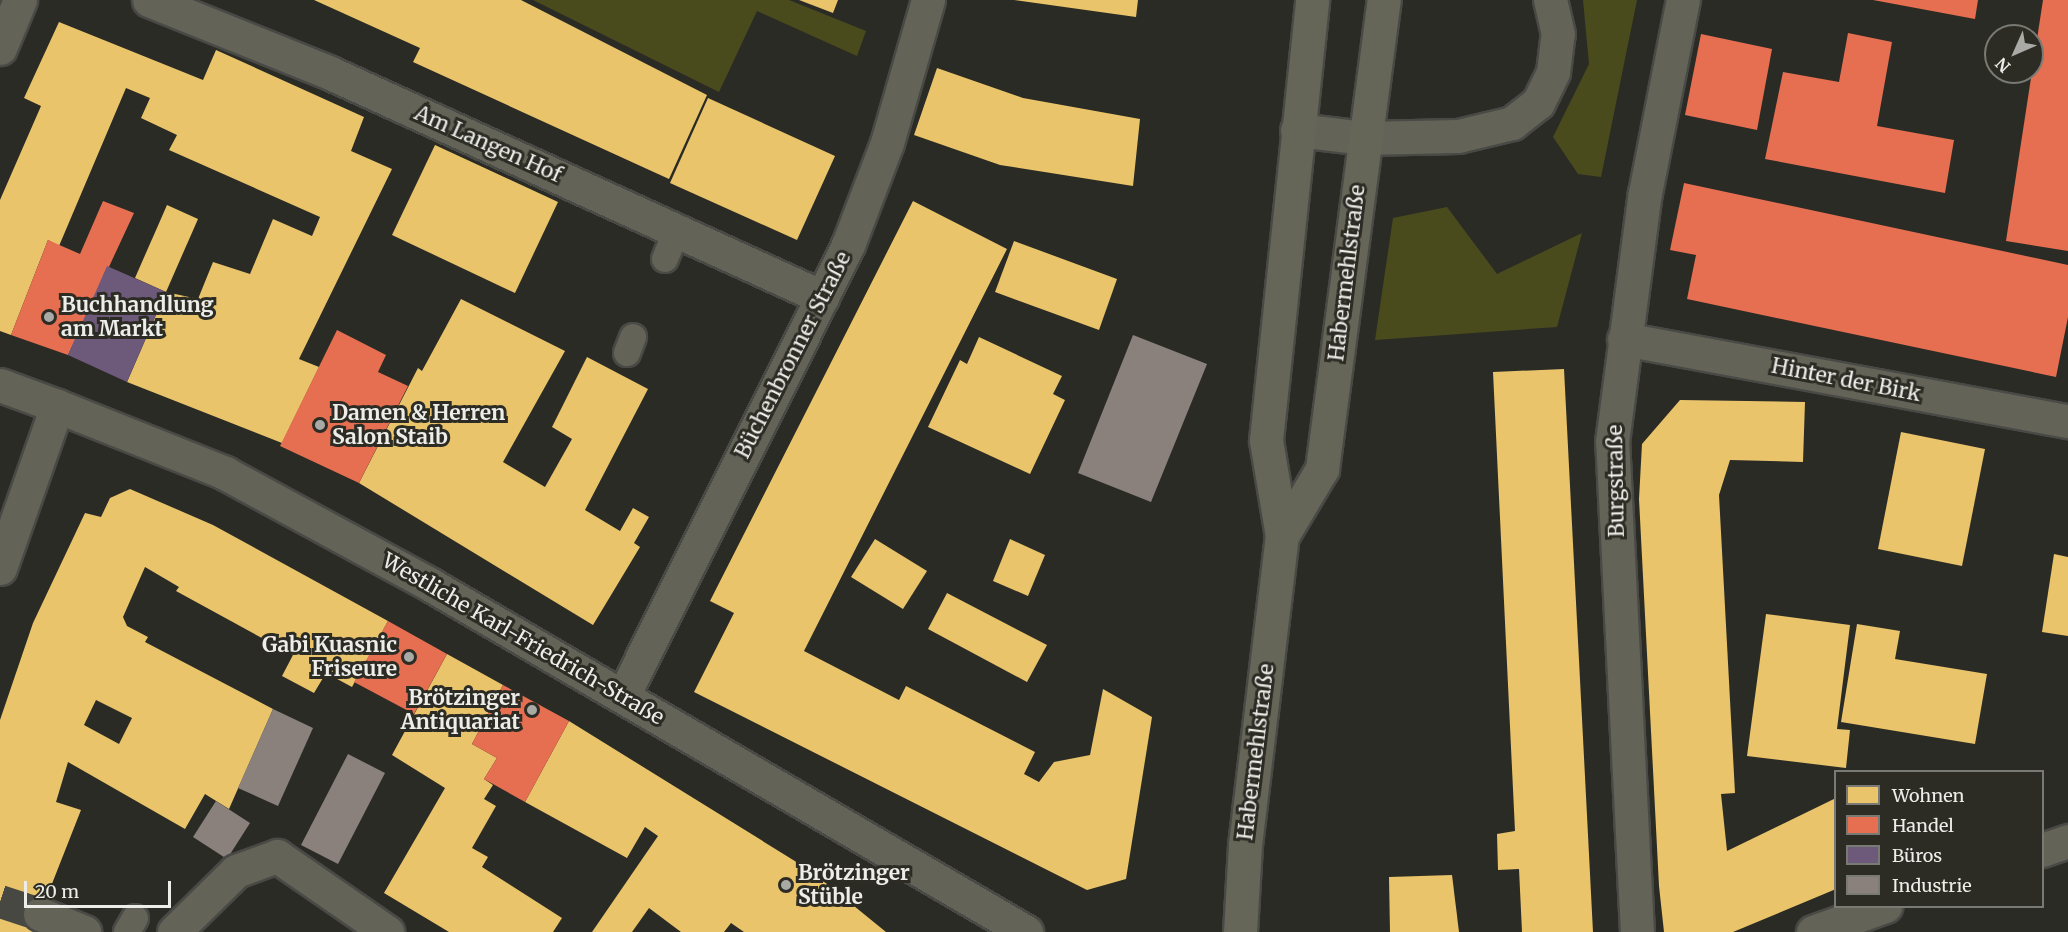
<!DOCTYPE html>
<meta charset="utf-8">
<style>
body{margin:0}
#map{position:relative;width:2068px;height:932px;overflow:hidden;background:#2b2b26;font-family:Merriweather,serif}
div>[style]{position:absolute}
.green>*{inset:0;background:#4a4b1c}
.homes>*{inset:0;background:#e9c46a}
.shops>*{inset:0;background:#e76f51}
.offices>*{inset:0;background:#6d597a}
.industry>*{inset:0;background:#8a817c}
.minor-tunnel>*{height:33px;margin-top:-16.5px;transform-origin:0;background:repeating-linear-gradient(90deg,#484843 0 33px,transparent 0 49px)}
.roads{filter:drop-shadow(2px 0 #494946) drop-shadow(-2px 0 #494946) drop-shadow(0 2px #494946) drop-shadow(0 -2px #494946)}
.service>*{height:26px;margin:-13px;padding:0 13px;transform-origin:13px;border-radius:13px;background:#636357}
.pedestrian>*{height:33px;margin:-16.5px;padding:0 16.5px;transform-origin:16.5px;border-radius:16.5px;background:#636357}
.minor>*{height:33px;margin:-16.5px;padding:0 16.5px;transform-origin:16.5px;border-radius:16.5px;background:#636357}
.secondary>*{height:33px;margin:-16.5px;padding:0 16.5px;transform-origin:16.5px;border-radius:16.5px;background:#656658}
.dots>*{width:16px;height:16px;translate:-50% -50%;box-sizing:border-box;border:3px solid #2c2c25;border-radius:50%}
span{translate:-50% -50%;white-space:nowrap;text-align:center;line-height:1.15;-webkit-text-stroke:6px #2c2c25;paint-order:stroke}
.street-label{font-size:21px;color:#edeee9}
.poi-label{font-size:21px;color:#edeee9;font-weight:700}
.left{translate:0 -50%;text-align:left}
.right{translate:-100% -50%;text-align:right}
.legend{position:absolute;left:1834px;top:770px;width:210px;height:138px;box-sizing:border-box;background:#2c2c25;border:2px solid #797a73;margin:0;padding:8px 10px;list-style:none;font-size:18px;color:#edeee9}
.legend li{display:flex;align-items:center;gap:12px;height:30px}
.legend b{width:30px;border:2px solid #797a73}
.north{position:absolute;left:1984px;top:24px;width:60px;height:60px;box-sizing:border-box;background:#2c2c25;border:2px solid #797a73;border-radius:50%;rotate:225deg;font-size:16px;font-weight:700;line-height:24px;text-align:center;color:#edeee9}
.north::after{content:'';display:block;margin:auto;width:21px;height:27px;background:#a9aaa5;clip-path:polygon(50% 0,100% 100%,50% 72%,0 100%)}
.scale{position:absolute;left:24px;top:881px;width:147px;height:27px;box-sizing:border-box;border:3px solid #edeee9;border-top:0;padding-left:8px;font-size:18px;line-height:21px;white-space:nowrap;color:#edeee9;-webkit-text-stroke:4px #2c2c25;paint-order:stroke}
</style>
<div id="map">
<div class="green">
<i style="clip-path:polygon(533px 0,789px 0,866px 31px,857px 56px,757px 11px,719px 92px)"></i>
<i style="clip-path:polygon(1583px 0,1637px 0,1601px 177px,1578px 174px,1553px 137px,1589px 64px)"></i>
<i style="clip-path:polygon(1447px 207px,1497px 274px,1582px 233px,1557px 327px,1375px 340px,1393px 218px)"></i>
</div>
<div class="homes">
<i style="clip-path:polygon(314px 0,521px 0,707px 95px,669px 179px,413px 62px,420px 48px)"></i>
<i style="clip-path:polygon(799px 0,838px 0,833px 13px)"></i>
<i style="clip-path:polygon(1014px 0,1138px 0,1136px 17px)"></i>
<i style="clip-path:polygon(59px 22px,203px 80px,216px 50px,364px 117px,351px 151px,392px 169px,299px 359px,319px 367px,282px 443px,127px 382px,166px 292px,198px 299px,213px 262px,250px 274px,273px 219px,312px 236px,320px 217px,169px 150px,177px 135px,141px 118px,150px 98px,126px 88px,59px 246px,48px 240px,11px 335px,0 331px,0 200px,41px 106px,24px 98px)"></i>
<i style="clip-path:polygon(937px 68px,1023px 98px,1140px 119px,1133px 186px,1000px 165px,914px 135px)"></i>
<i style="clip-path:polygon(708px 98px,835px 156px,797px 240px,670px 183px)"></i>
<i style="clip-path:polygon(435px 145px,558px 202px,515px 293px,392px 235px)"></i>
<i style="clip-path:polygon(913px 201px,1007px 249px,804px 651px,899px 700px,906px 686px,1035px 752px,1024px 774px,1039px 782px,1054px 762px,1090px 755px,1103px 689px,1152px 717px,1126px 879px,1087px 890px,694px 692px,734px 613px,710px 601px)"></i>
<i style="clip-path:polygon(167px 205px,198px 219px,166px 292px,135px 278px)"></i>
<i style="clip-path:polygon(1014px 241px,1117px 279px,1099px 330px,995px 292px)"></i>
<i style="clip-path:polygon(461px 299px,565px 351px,503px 462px,545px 487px,572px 439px,552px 427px,587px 357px,648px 389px,585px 510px,620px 531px,633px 508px,649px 517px,634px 543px,640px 547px,593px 625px,359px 483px,418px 368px,422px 371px)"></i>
<i style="clip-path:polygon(979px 337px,1062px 376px,1053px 394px,1065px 400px,1030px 474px,928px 427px,960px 360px,967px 364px)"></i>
<i style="clip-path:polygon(1564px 369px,1593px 932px,1522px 932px,1519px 869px,1498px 870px,1497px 834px,1515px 831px,1493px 372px)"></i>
<i style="clip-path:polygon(1680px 400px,1805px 402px,1803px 462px,1730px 460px,1719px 495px,1735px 793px,1721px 794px,1727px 851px,1836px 798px,1836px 889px,1733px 932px,1664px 932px,1659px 886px,1639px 499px,1642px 444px)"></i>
<i style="clip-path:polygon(1901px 432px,1985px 449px,1962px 566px,1878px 549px)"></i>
<i style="clip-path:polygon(evenodd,130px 489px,213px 525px,388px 621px,352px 687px,326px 673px,314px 693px,282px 676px,293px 655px,176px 591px,179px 587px,145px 567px,123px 617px,127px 626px,148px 637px,145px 642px,273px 709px,229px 809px,205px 794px,185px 829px,68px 762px,56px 802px,81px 810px,33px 932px,0 932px,0 720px,33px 623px,85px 513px,101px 517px,110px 498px,130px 489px,96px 700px,132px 718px,119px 744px,84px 725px,96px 700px)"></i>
<i style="clip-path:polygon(875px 539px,927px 571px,903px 609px,851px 577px)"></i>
<i style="clip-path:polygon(1010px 539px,1045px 555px,1028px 596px,993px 581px)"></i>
<i style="clip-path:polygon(2054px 554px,2068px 557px,2068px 636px,2042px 632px)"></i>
<i style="clip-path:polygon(947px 593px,1047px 645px,1027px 682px,928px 629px)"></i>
<i style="clip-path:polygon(1766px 614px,1850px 625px,1837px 729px,1850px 730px,1846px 768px,1747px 756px)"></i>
<i style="clip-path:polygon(1857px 624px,1900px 631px,1895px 659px,1987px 674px,1975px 744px,1841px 722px)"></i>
<i style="clip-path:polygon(447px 654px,503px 685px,472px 744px,497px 758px,484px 779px,493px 785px,484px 799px,496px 806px,472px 848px,488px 857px,482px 867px,562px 918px,553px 932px,449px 932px,384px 893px,445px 788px,392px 755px)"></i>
<i style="clip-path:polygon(569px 721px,811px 871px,886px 932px,744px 932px,731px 923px,724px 932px,681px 932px,649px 908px,632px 932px,592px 932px,658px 836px,645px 827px,627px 858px,525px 802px)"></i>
<i style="clip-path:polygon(1452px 875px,1459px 932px,1390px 932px,1389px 877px)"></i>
</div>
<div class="shops">
<i style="clip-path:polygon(1873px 0,1978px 0,1975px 19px)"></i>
<i style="clip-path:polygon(2043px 0,2068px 0,2068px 251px,2006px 241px)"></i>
<i style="clip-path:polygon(1848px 33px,1892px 42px,1877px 126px,1954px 140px,1945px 193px,1765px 159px,1783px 72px,1839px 82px)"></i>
<i style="clip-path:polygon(1701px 34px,1772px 49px,1757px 130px,1685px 115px)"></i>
<i style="clip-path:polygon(1684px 183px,2068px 265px,2068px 317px,2056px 377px,1687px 299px,1696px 255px,1670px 250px)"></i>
<i style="clip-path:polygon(103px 201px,134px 213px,68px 355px,11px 335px,48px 240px,80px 254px)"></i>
<i style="clip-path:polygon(337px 330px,386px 355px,378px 372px,408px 386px,359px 483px,280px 446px)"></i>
<i style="clip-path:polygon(388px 621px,447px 654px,414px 714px,354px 682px)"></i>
<i style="clip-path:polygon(503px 685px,569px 721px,525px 802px,484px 779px,497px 758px,472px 744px)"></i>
</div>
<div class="offices">
<i style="clip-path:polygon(107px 266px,166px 292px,127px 382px,68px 355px)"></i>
</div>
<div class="industry">
<i style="clip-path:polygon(1133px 335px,1207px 364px,1151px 502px,1078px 473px)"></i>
<i style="clip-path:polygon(273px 709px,313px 728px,278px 806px,238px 788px)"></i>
<i style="clip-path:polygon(348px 754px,385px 773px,338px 864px,301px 845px)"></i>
<i style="clip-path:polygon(216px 801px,250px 823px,227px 859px,193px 837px)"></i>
</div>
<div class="minor-tunnel">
<i style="left:0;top:901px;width:42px;rotate:18deg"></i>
</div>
<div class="roads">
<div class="service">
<i style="left:665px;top:259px;width:32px;rotate:-68deg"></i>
<i style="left:627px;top:353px;width:17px;rotate:-69deg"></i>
<i style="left:127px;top:932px;width:16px;rotate:-60deg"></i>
</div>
<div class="pedestrian">
<i style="left:0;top:48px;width:52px;rotate:-67.4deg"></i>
<i style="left:0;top:385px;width:61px;rotate:20.2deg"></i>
</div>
<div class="minor">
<i style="left:149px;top:0;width:193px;rotate:21.9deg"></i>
<i style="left:328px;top:72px;width:543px;rotate:24.49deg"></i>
<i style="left:1297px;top:130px;width:67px;rotate:6.8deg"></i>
<i style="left:1364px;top:138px;width:94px;rotate:-1.2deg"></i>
<i style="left:1458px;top:136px;width:56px;rotate:-13.5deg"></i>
<i style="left:1512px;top:123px;width:33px;rotate:-38deg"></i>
<i style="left:1538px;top:103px;width:34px;rotate:-64deg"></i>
<i style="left:1553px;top:72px;width:38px;rotate:-83deg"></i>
<i style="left:1558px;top:34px;width:35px;rotate:-103deg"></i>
<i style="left:1624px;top:339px;width:452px;rotate:10.5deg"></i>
<i style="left:0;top:568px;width:172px;rotate:-70.6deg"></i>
<i style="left:57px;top:406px;width:181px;rotate:21.7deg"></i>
<i style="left:225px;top:473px;width:234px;rotate:28.5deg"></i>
<i style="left:431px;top:585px;width:689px;rotate:30.25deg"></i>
<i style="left:623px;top:696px;width:504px;rotate:-63.49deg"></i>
<i style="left:848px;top:245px;width:109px;rotate:-69.1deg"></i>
<i style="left:887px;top:143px;width:149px;rotate:-74deg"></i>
<i style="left:2042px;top:850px;width:28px;rotate:-19deg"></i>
<i style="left:40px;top:914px;width:48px;rotate:22.2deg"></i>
<i style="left:174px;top:932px;width:87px;rotate:-44.5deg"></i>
<i style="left:236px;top:871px;width:44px;rotate:-20.1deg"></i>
<i style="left:277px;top:856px;width:134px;rotate:34.6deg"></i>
<i style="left:1637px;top:932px;width:491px;rotate:-92.9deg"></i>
<i style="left:1612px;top:442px;width:251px;rotate:-82.5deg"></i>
<i style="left:1645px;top:193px;width:197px;rotate:-78.9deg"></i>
<i style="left:1813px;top:932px;width:77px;rotate:-19.9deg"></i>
</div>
<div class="secondary">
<i style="left:1282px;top:536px;width:78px;rotate:-59.2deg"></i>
<i style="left:1322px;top:469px;width:473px;rotate:-82.5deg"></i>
<i style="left:1240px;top:932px;width:87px;rotate:-86.7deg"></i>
<i style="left:1245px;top:845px;width:311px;rotate:-83.2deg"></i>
<i style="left:1282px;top:536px;width:97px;rotate:-99.5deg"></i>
<i style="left:1266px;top:440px;width:442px;rotate:-84deg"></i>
</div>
</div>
<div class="dots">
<i style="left:49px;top:317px;background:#a9aaa5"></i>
<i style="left:320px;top:425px;background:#a9aaa5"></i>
<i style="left:409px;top:657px;background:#a9aaa5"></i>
<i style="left:532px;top:710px;background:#a9aaa5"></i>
<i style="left:786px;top:885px;background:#a9aaa5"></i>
</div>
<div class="street-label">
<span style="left:488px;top:144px;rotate:24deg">Am Langen Hof</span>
<span style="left:1347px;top:273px;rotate:-83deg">Habermehlstraße</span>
<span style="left:793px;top:355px;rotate:-63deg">Büchenbronner Straße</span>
<span style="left:1846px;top:380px;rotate:11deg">Hinter der Birk</span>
<span style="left:1616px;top:481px;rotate:-91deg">Burgstraße</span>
<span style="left:523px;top:639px;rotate:30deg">Westliche Karl-Friedrich-Straße</span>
<span style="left:1256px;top:752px;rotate:-83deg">Habermehlstraße</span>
</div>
<div class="poi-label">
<span class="left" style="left:61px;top:317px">Buchhandlung<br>am Markt</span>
<span class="left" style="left:332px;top:425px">Damen &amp; Herren<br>Salon Staib</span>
<span class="right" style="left:397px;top:657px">Gabi Kuasnic<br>Friseure</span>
<span class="right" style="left:520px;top:710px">Brötzinger<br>Antiquariat</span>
<span class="left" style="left:798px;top:885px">Brötzinger<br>Stüble</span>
</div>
<ul class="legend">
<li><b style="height:16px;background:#e9c46a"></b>Wohnen</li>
<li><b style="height:16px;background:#e76f51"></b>Handel</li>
<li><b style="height:16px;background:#6d597a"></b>Büros</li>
<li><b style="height:16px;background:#8a817c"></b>Industrie</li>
</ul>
<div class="north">N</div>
<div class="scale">20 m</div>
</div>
